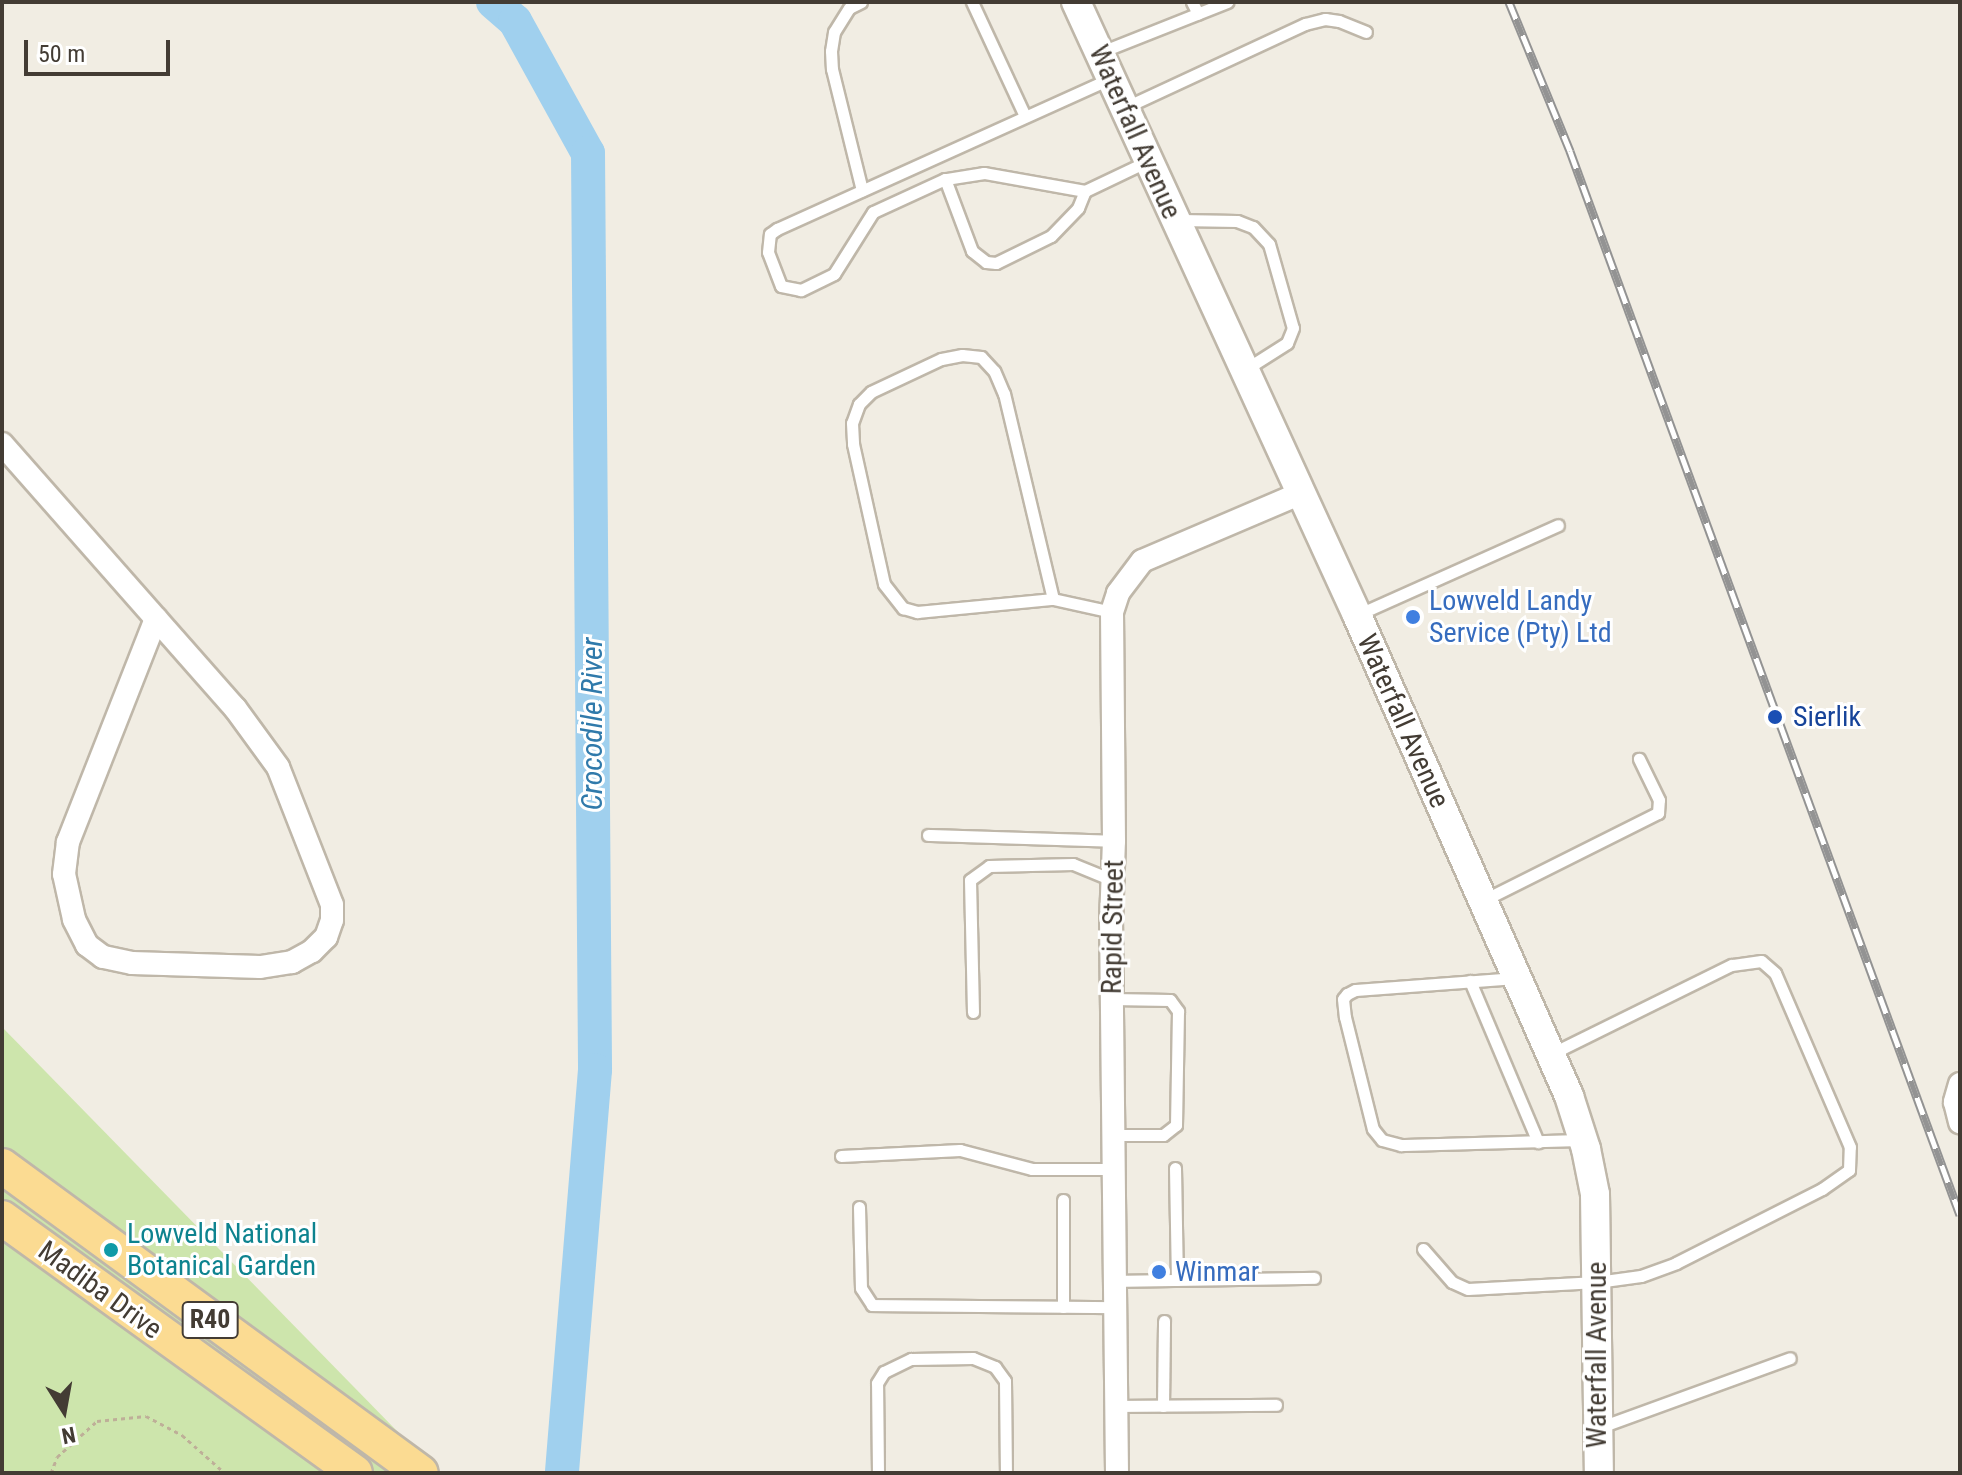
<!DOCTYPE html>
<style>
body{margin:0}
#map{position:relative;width:1962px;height:1475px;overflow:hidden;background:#f1ede3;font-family:"Roboto Condensed",sans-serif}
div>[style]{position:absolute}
.green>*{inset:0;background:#cde5ac}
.river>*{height:34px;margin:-17px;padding:0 17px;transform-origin:17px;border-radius:17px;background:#a0d0ee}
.path>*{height:3px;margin-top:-1.5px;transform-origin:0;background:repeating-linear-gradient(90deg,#beaf98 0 4px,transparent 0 8px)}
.roads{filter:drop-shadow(2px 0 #bfb7a9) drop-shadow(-2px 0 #bfb7a9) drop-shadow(0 2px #bfb7a9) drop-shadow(0 -2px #bfb7a9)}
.service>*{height:11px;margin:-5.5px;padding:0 5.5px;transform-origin:5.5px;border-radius:5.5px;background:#fff}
.minor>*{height:22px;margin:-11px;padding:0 11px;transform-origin:11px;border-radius:11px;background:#fff}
.tertiary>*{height:28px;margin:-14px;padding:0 14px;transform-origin:14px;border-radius:14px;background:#fff}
.primary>*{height:34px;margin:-17px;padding:0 17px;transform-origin:17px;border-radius:17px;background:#fbdb92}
.rail>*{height:9px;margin-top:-4.5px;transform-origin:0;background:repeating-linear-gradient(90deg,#fff 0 18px,#939393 0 36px);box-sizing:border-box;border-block:2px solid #939393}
.dots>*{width:22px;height:22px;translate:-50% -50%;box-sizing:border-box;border:4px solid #fff;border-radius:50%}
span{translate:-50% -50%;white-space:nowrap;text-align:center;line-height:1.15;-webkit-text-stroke:6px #fff;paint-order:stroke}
.shield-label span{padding:2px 6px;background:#fff;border:2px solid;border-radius:6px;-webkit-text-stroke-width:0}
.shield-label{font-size:26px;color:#433c34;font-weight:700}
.street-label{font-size:28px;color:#433c34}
.shop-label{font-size:28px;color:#366cbe}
.left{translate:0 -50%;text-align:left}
.transit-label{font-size:28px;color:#164399}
.culture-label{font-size:28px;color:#0d838f}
.water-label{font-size:30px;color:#307aab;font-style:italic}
.frame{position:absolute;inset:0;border:4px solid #433c34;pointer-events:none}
.north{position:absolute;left:24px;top:1371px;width:80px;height:80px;-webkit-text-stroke:6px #fff;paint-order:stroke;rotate:169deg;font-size:22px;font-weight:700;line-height:32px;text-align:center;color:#433c34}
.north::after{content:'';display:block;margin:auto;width:28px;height:36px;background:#433c34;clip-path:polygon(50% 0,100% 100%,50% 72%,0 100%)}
.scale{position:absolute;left:24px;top:40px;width:146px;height:36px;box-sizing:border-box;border:4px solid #433c34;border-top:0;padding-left:10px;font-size:24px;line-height:28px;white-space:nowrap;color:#433c34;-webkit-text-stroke:6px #fff;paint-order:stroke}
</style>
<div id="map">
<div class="green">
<i style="clip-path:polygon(2px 1027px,438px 1473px,2px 1473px)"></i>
</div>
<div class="river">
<i style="left:493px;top:2px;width:29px;rotate:41deg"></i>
<i style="left:515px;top:21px;width:151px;rotate:61.1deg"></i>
<i style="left:588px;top:153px;width:917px;rotate:89.56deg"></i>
<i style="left:595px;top:1070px;width:404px;rotate:94.7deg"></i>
</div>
<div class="path">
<i style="left:51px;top:1473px;width:17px;rotate:-69deg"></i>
<i style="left:57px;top:1457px;width:54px;rotate:-42deg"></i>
<i style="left:97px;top:1421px;width:49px;rotate:-5.8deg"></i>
<i style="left:146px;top:1416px;width:41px;rotate:27.8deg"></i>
<i style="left:182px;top:1435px;width:57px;rotate:41.5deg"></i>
</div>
<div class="roads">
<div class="service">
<i style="left:861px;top:2px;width:13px;rotate:153deg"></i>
<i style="left:849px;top:8px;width:28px;rotate:122deg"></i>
<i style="left:834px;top:32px;width:19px;rotate:99deg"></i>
<i style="left:831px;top:51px;width:18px;rotate:87deg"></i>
<i style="left:832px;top:69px;width:125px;rotate:76.1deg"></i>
<i style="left:972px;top:2px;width:126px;rotate:65.1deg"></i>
<i style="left:1192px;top:2px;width:13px;rotate:63deg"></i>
<i style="left:1101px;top:52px;width:136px;rotate:-21.6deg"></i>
<i style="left:1124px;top:108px;width:200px;rotate:-24.9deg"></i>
<i style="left:1305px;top:24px;width:21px;rotate:-14deg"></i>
<i style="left:1325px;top:19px;width:14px;rotate:8deg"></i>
<i style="left:1339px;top:21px;width:29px;rotate:22deg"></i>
<i style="left:945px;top:179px;width:77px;rotate:69.4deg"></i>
<i style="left:972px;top:251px;width:18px;rotate:38deg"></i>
<i style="left:986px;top:262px;width:10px;rotate:6deg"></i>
<i style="left:996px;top:263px;width:61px;rotate:-26.1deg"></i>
<i style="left:1051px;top:236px;width:39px;rotate:-46deg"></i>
<i style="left:1078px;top:208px;width:18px;rotate:-68deg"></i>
<i style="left:1085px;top:191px;width:70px;rotate:-25.5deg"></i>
<i style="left:1085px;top:191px;width:103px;rotate:-169.9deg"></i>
<i style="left:984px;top:173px;width:39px;rotate:171deg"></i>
<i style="left:945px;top:179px;width:79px;rotate:155.4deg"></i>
<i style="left:873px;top:212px;width:73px;rotate:122.2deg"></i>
<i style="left:834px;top:274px;width:37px;rotate:154deg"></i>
<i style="left:801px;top:290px;width:20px;rotate:-169deg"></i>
<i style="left:781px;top:286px;width:36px;rotate:-111deg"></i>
<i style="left:768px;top:252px;width:18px;rotate:-84deg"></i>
<i style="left:770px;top:234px;width:9px;rotate:-36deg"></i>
<i style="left:777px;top:229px;width:367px;rotate:-24.3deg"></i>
<i style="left:1180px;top:220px;width:57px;rotate:1deg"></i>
<i style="left:1237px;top:221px;width:17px;rotate:21deg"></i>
<i style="left:1253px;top:227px;width:23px;rotate:47deg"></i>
<i style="left:1269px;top:244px;width:87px;rotate:74.1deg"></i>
<i style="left:1293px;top:328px;width:16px;rotate:112deg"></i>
<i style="left:1287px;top:343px;width:49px;rotate:147.6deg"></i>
<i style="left:1053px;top:599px;width:211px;rotate:-103.4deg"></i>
<i style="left:1004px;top:394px;width:25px;rotate:-113deg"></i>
<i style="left:994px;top:371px;width:19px;rotate:-133deg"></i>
<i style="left:981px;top:357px;width:19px;rotate:-174deg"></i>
<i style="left:962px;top:355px;width:21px;rotate:169deg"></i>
<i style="left:941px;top:359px;width:77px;rotate:154.8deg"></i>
<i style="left:871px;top:392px;width:17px;rotate:135deg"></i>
<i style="left:859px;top:404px;width:20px;rotate:110deg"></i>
<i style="left:852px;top:423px;width:21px;rotate:87deg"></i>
<i style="left:853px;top:444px;width:143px;rotate:77.5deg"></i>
<i style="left:884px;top:584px;width:31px;rotate:52deg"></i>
<i style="left:903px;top:608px;width:15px;rotate:16deg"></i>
<i style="left:917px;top:612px;width:137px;rotate:-5.5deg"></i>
<i style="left:1053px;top:599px;width:60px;rotate:12.4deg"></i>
<i style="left:1357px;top:615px;width:220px;rotate:-24.1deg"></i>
<i style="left:928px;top:835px;width:186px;rotate:1.8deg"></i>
<i style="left:1482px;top:901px;width:197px;rotate:-26.6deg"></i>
<i style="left:1658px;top:813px;width:13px;rotate:-86deg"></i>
<i style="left:1659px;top:800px;width:46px;rotate:-116deg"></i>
<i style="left:1516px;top:978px;width:161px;rotate:175.7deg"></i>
<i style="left:1355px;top:990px;width:9px;rotate:153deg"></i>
<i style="left:1347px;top:994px;width:6px;rotate:129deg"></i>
<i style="left:1343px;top:999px;width:18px;rotate:84deg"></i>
<i style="left:1345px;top:1017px;width:115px;rotate:76deg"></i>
<i style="left:1373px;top:1129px;width:14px;rotate:51deg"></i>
<i style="left:1382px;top:1140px;width:20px;rotate:15deg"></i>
<i style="left:1401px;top:1145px;width:182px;rotate:-1.6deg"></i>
<i style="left:1470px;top:981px;width:175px;rotate:67.1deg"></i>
<i style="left:1112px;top:999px;width:58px;rotate:1deg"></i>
<i style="left:1170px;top:1000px;width:14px;rotate:54deg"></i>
<i style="left:1178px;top:1011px;width:114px;rotate:91deg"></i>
<i style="left:1176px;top:1125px;width:16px;rotate:142deg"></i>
<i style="left:1163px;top:1135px;width:50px;rotate:180deg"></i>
<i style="left:973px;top:1012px;width:132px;rotate:-91.3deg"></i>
<i style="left:970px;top:880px;width:24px;rotate:-36deg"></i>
<i style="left:989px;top:866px;width:84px;rotate:-1.4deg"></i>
<i style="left:1073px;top:864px;width:42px;rotate:22.3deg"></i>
<i style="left:841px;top:1156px;width:119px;rotate:-2.9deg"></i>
<i style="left:960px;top:1150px;width:74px;rotate:14.8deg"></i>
<i style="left:1032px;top:1169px;width:82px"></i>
<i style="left:1175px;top:1168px;width:112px;rotate:89deg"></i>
<i style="left:859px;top:1207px;width:81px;rotate:88.6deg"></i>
<i style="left:861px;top:1288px;width:20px;rotate:57deg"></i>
<i style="left:872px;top:1305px;width:243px;rotate:0.5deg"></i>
<i style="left:1423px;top:1249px;width:44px;rotate:48.7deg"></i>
<i style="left:1452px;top:1282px;width:17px;rotate:24deg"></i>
<i style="left:1468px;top:1289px;width:129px;rotate:-3.1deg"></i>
<i style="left:1597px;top:1282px;width:44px;rotate:-7.8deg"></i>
<i style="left:1641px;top:1276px;width:37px;rotate:-20deg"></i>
<i style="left:1676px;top:1263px;width:164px;rotate:-26.9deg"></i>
<i style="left:1822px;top:1189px;width:33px;rotate:-35deg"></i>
<i style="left:1849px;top:1170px;width:23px;rotate:-88deg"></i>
<i style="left:1850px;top:1147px;width:189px;rotate:-113.3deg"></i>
<i style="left:1775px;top:973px;width:18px;rotate:-139deg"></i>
<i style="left:1761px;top:961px;width:30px;rotate:172deg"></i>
<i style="left:1731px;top:965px;width:201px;rotate:153.7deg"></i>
<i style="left:1115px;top:1281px;width:199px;rotate:-0.9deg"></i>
<i style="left:1063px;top:1307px;width:107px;rotate:-90deg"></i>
<i style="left:1117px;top:1406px;width:159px;rotate:-0.4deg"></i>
<i style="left:1163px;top:1406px;width:85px;rotate:-89.3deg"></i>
<i style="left:1598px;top:1428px;width:204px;rotate:-20deg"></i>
<i style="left:878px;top:1473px;width:90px;rotate:-90.6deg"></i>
<i style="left:877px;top:1383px;width:13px;rotate:-58deg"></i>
<i style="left:884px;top:1372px;width:30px;rotate:-26deg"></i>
<i style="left:911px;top:1359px;width:62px;rotate:-0.9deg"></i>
<i style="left:973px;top:1358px;width:24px;rotate:22deg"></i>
<i style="left:995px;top:1367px;width:17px;rotate:54deg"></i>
<i style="left:1005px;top:1381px;width:92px;rotate:89.4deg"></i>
</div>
<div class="minor">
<i style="left:2px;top:444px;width:352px;rotate:48.6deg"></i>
<i style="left:235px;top:708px;width:73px;rotate:53.9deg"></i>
<i style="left:278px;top:767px;width:148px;rotate:68.6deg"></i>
<i style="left:332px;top:905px;width:15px;rotate:90deg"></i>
<i style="left:332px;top:920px;width:18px;rotate:109deg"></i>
<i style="left:326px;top:937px;width:20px;rotate:135deg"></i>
<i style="left:312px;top:951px;width:23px;rotate:151deg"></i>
<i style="left:292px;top:962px;width:32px;rotate:171deg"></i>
<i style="left:260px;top:967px;width:128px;rotate:-178.2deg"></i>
<i style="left:132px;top:963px;width:30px;rotate:-168deg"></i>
<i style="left:103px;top:957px;width:20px;rotate:-143deg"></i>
<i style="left:87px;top:945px;width:29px;rotate:-117deg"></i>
<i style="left:74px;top:919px;width:46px;rotate:-102.5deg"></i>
<i style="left:64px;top:874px;width:32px;rotate:-83deg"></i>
<i style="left:68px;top:842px;width:240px;rotate:-68.5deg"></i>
<i style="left:1960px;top:1084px;width:19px;rotate:106deg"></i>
<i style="left:1955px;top:1102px;width:21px;rotate:76deg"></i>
<i style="left:1117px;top:1473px;width:551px;rotate:-90.62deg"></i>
<i style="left:1111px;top:922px;width:81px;rotate:-87.9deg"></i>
<i style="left:1114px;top:841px;width:229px;rotate:-90.5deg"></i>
<i style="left:1112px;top:612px;width:20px;rotate:-72deg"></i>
<i style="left:1118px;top:593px;width:40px;rotate:-53deg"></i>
<i style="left:1142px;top:561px;width:171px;rotate:-23.1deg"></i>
</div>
<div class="tertiary">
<i style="left:1076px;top:2px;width:674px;rotate:65.37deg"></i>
<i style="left:1357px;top:615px;width:526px;rotate:66.21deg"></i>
<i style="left:1569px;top:1096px;width:56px;rotate:72.2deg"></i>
<i style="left:1586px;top:1149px;width:46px;rotate:78.7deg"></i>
<i style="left:1595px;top:1194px;width:279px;rotate:89.2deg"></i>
</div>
<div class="primary">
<i style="left:2px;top:1166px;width:519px;rotate:36.23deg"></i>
<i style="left:2px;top:1218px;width:435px;rotate:35.8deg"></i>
</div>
</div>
<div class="rail">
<i style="left:1509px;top:2px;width:161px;rotate:67.7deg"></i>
<i style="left:1570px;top:151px;width:1133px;rotate:69.87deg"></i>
</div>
<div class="dots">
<i style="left:1413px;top:617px;background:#3f7fe0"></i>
<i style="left:1775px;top:717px;background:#1a4fb4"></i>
<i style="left:111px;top:1250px;background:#0f9aa8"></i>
<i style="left:1159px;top:1272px;background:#3f7fe0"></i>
</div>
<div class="shield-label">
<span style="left:210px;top:1320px">R40</span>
</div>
<div class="street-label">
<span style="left:1135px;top:132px;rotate:66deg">Waterfall Avenue</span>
<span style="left:1403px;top:721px;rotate:66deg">Waterfall Avenue</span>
<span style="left:1113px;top:927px;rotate:-89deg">Rapid Street</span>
<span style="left:100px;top:1290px;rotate:36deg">Madiba Drive</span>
<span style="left:1597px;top:1355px;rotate:-90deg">Waterfall Avenue</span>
</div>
<div class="shop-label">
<span class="left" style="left:1429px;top:617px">Lowveld Landy<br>Service (Pty) Ltd</span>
<span class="left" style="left:1175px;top:1272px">Winmar</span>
</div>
<div class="transit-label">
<span class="left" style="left:1793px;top:717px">Sierlik</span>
</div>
<div class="culture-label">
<span class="left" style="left:127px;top:1250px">Lowveld National<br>Botanical Garden</span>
</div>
<div class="water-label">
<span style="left:592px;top:724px;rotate:-90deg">Crocodile River</span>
</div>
<div class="frame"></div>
<div class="north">N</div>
<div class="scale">50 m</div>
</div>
